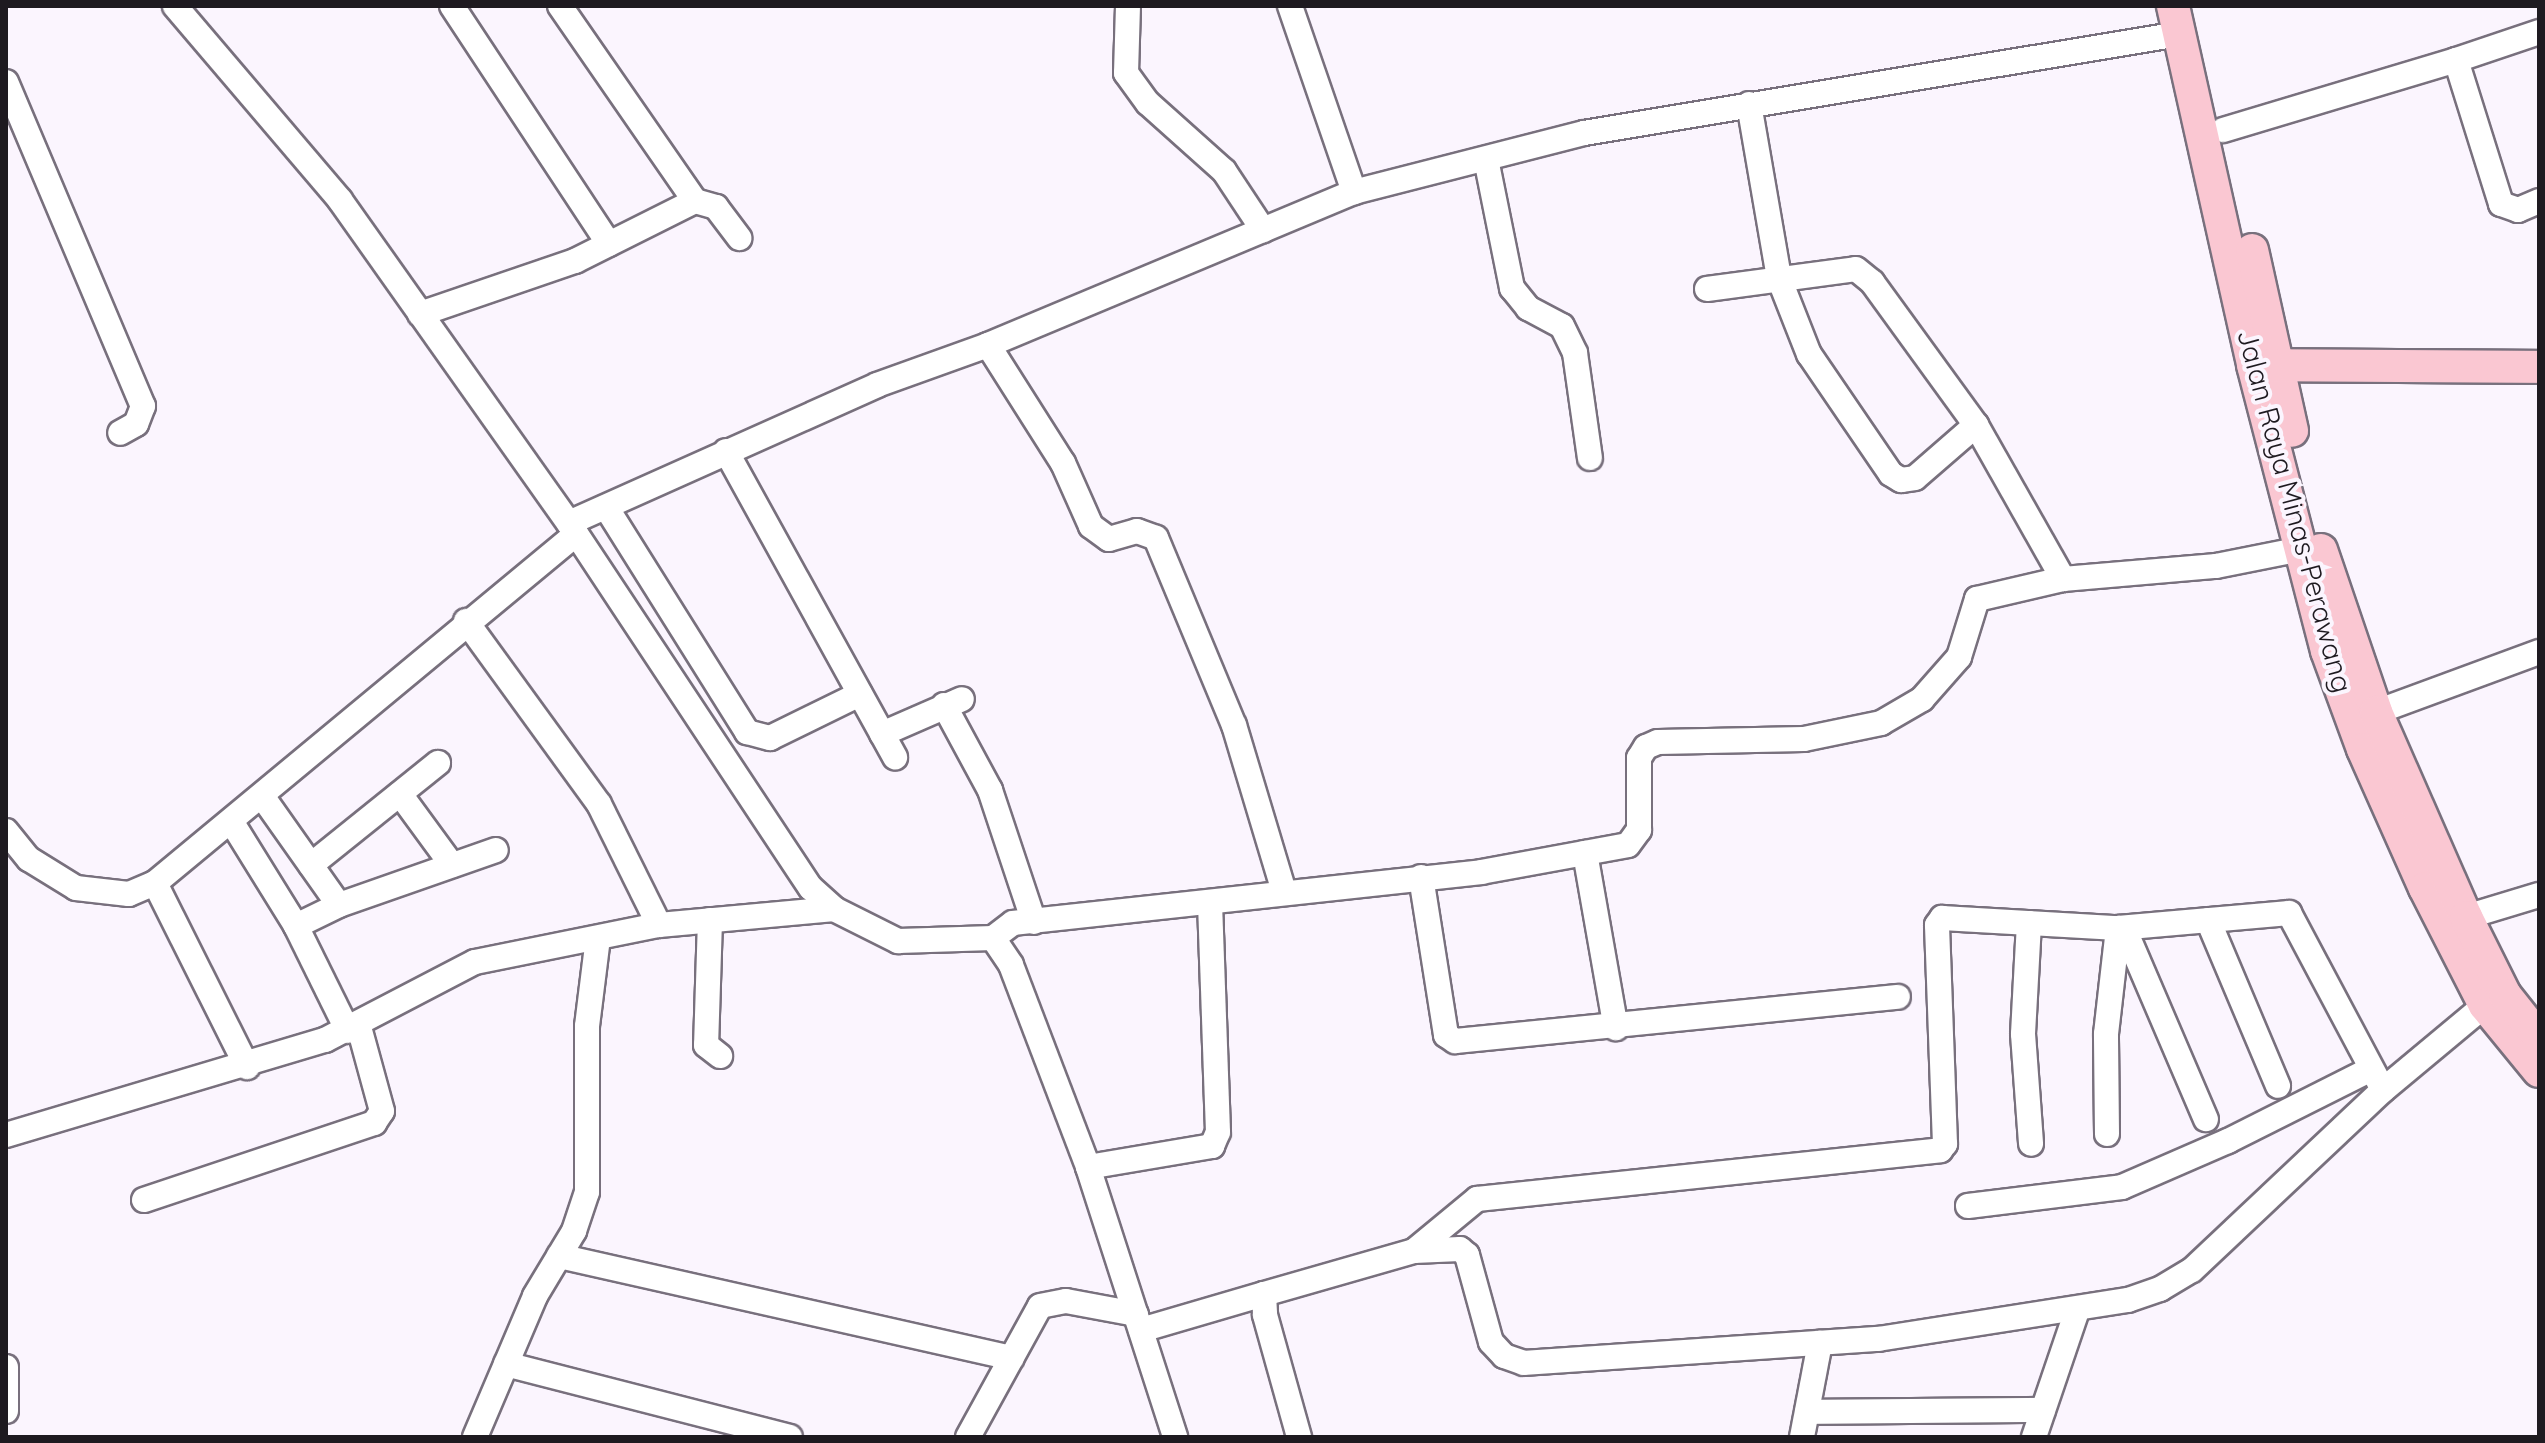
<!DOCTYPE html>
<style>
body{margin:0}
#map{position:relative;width:2545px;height:1443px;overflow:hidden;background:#fbf5fe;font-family:Quicksand,sans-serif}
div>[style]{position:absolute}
.roads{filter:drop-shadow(2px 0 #78707d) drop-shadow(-2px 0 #78707d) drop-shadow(0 2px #78707d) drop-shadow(0 -2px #78707d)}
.minor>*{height:24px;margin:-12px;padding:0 12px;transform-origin:12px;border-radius:12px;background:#fff}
.major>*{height:32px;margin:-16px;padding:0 16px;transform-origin:16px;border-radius:16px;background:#fac7d2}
span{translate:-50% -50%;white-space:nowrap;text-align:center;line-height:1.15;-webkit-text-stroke:8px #fbf5fe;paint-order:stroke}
.street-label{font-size:28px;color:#1e1a20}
.frame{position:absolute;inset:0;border:8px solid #1e1a20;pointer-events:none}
</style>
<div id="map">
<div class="roads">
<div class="minor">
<i style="left:175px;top:6px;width:255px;rotate:49.6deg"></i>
<i style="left:340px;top:200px;width:396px;rotate:54.7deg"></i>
<i style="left:569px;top:523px;width:438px;rotate:56.5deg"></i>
<i style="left:811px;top:888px;width:31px;rotate:42deg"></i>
<i style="left:834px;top:909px;width:72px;rotate:26.6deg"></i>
<i style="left:898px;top:941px;width:95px;rotate:-1.8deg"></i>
<i style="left:993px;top:938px;width:32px;rotate:56deg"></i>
<i style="left:1011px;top:965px;width:216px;rotate:69.1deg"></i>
<i style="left:1088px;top:1167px;width:284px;rotate:72.1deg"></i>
<i style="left:452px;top:6px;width:285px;rotate:56.6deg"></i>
<i style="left:560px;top:6px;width:237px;rotate:55.3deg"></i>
<i style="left:1128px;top:6px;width:67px;rotate:91.7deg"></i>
<i style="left:1126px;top:73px;width:37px;rotate:54deg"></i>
<i style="left:1148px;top:103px;width:102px;rotate:41.8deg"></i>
<i style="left:1224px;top:171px;width:71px;rotate:56.5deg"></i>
<i style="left:1290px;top:6px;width:197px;rotate:71deg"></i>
<i style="left:2456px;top:60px;width:88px;rotate:-18.6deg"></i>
<i style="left:6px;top:82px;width:352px;rotate:67.1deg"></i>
<i style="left:143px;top:406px;width:19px;rotate:111deg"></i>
<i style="left:136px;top:424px;width:18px;rotate:151deg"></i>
<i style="left:1749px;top:104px;width:177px;rotate:80.2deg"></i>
<i style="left:1779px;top:278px;width:82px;rotate:68.5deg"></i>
<i style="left:1809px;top:354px;width:145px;rotate:55.7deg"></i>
<i style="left:1891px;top:474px;width:12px;rotate:31deg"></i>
<i style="left:1901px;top:480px;width:14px;rotate:-8deg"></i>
<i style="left:1915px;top:478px;width:81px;rotate:-41deg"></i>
<i style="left:1976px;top:425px;width:177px;rotate:60.5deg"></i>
<i style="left:2223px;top:130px;width:243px;rotate:-16.7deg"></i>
<i style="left:2456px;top:60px;width:151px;rotate:72.6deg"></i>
<i style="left:2501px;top:204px;width:18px;rotate:19deg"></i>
<i style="left:2518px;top:210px;width:23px;rotate:-23deg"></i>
<i style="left:1486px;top:159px;width:132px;rotate:78.6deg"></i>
<i style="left:1512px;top:288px;width:26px;rotate:51deg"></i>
<i style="left:1528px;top:308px;width:38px;rotate:28deg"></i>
<i style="left:1562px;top:326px;width:30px;rotate:64deg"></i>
<i style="left:1575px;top:353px;width:106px;rotate:81.9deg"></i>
<i style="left:1707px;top:289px;width:150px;rotate:-7.6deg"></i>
<i style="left:1856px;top:269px;width:21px;rotate:39deg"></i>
<i style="left:1872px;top:282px;width:177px;rotate:54deg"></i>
<i style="left:420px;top:314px;width:164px;rotate:-18.9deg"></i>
<i style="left:575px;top:261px;width:134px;rotate:-26.6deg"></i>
<i style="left:695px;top:201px;width:22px;rotate:16deg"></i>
<i style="left:716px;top:207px;width:39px;rotate:53deg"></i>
<i style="left:988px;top:345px;width:140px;rotate:57.6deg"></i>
<i style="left:1063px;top:463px;width:69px;rotate:66deg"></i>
<i style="left:1091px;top:526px;width:22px;rotate:36deg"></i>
<i style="left:1109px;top:539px;width:29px;rotate:-16deg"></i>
<i style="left:1137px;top:531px;width:20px;rotate:20deg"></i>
<i style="left:1156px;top:538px;width:203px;rotate:67.4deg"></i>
<i style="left:1234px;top:725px;width:174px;rotate:73.3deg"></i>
<i style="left:726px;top:451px;width:350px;rotate:61.1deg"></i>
<i style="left:606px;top:507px;width:266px;rotate:57.9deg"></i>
<i style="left:747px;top:732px;width:24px;rotate:15deg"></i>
<i style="left:770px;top:738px;width:100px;rotate:-26.1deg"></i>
<i style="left:569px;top:523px;width:338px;rotate:-24.1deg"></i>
<i style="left:877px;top:385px;width:118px;rotate:-19.8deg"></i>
<i style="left:988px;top:345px;width:397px;rotate:-22.7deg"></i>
<i style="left:1354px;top:192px;width:237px;rotate:-14.4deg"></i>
<i style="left:1584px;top:133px;width:603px;rotate:-9.45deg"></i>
<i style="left:466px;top:621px;width:226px;rotate:54deg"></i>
<i style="left:599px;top:804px;width:135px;rotate:63.6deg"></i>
<i style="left:944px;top:705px;width:97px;rotate:61.6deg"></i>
<i style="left:990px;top:790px;width:139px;rotate:71.6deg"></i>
<i style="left:2376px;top:712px;width:174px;rotate:-20.2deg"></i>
<i style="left:882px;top:734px;width:87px;rotate:-23.6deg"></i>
<i style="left:400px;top:794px;width:88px;rotate:53.8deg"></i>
<i style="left:262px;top:796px;width:133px;rotate:54.8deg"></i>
<i style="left:231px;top:821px;width:123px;rotate:58.2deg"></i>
<i style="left:296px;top:926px;width:117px;rotate:63.7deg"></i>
<i style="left:6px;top:831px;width:36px;rotate:51deg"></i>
<i style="left:29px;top:859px;width:55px;rotate:31.7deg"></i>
<i style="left:76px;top:888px;width:53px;rotate:6.5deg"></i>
<i style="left:129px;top:894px;width:28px;rotate:-23deg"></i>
<i style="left:155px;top:883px;width:547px;rotate:-39.66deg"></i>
<i style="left:1585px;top:853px;width:178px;rotate:80deg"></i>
<i style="left:311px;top:865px;width:163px;rotate:-38.8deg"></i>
<i style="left:1421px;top:877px;width:160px;rotate:81deg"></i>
<i style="left:1446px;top:1035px;width:11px;rotate:34deg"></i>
<i style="left:1455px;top:1041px;width:445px;rotate:-5.7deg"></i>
<i style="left:155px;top:883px;width:206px;rotate:63.4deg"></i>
<i style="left:2466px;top:917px;width:76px;rotate:-16.8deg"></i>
<i style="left:710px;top:920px;width:125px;rotate:91.8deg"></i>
<i style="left:706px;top:1045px;width:18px;rotate:38deg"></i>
<i style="left:2208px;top:920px;width:180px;rotate:67.1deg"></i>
<i style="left:2029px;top:923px;width:111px;rotate:93.1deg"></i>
<i style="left:2023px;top:1034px;width:110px;rotate:85.8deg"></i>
<i style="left:296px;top:926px;width:48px;rotate:-26deg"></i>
<i style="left:339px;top:905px;width:166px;rotate:-19.3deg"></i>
<i style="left:2124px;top:928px;width:208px;rotate:66.8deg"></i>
<i style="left:993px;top:938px;width:25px;rotate:-37deg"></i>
<i style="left:1013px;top:923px;width:471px;rotate:-6.2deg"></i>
<i style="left:1481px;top:872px;width:149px;rotate:-10.4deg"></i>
<i style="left:1628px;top:845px;width:19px;rotate:-54deg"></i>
<i style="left:1639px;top:830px;width:72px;rotate:-90deg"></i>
<i style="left:1639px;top:758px;width:13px;rotate:-58deg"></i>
<i style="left:1646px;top:747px;width:13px;rotate:-23deg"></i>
<i style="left:1658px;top:742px;width:146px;rotate:-1.2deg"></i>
<i style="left:1804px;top:739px;width:79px;rotate:-11.7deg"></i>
<i style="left:1881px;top:723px;width:48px;rotate:-30.3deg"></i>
<i style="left:1922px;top:699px;width:56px;rotate:-48.6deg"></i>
<i style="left:1959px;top:657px;width:61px;rotate:-72.8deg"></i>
<i style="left:1977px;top:599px;width:88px;rotate:-13.1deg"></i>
<i style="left:2063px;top:579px;width:154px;rotate:-4.9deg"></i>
<i style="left:2216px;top:566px;width:87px;rotate:-11.3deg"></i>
<i style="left:2107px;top:1134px;width:100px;rotate:-90.6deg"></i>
<i style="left:2106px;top:1034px;width:107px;rotate:-83.5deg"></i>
<i style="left:6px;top:1135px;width:333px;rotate:-16.6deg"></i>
<i style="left:325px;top:1040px;width:169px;rotate:-27.5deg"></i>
<i style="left:475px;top:962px;width:188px;rotate:-11.4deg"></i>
<i style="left:659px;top:925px;width:176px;rotate:-5.2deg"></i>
<i style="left:1088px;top:1167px;width:126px;rotate:-9.6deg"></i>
<i style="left:1212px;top:1146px;width:15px;rotate:-67deg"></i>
<i style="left:1218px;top:1132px;width:230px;rotate:-92deg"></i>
<i style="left:144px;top:1200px;width:243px;rotate:-18.5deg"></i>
<i style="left:374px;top:1123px;width:14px;rotate:-56deg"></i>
<i style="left:382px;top:1111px;width:87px;rotate:-105.3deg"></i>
<i style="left:1968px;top:1206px;width:155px;rotate:-7deg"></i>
<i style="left:2122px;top:1187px;width:116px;rotate:-23.5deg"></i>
<i style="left:2228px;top:1141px;width:160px;rotate:-26.7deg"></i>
<i style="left:1414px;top:1251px;width:82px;rotate:-39.5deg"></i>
<i style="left:1477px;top:1199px;width:466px;rotate:-6deg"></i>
<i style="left:1940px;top:1150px;width:8px;rotate:-50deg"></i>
<i style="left:1945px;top:1144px;width:219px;rotate:-92.1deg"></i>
<i style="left:1937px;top:925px;width:9px;rotate:-54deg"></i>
<i style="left:1942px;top:918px;width:176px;rotate:3.3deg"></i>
<i style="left:2118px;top:928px;width:172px;rotate:-5deg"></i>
<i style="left:2289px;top:913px;width:200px;rotate:62deg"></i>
<i style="left:559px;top:1256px;width:464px;rotate:12.7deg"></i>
<i style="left:1264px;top:1294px;width:156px;rotate:-16deg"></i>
<i style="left:1414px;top:1251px;width:46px;rotate:-2.5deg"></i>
<i style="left:1460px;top:1249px;width:9px;rotate:41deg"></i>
<i style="left:1467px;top:1255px;width:90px;rotate:74.6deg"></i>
<i style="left:1491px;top:1342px;width:19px;rotate:47deg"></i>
<i style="left:1504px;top:1356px;width:21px;rotate:19deg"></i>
<i style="left:1524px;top:1363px;width:355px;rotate:-3.9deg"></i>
<i style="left:1878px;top:1339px;width:253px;rotate:-8.9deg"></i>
<i style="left:2128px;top:1300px;width:34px;rotate:-19deg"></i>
<i style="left:2160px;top:1289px;width:37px;rotate:-31deg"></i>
<i style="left:2192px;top:1270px;width:262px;rotate:-43.3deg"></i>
<i style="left:2383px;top:1090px;width:133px;rotate:-39.8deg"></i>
<i style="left:1141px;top:1330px;width:128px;rotate:-16.3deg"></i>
<i style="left:1264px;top:1294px;width:21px;rotate:87deg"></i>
<i style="left:1265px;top:1315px;width:127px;rotate:74.4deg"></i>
<i style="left:506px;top:1364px;width:293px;rotate:14.4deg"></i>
<i style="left:6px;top:1367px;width:44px;rotate:90deg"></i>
<i style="left:1807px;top:1412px;width:236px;rotate:-0.5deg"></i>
<i style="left:475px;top:1437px;width:153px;rotate:-66.9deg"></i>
<i style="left:535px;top:1296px;width:76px;rotate:-59deg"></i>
<i style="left:574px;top:1231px;width:41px;rotate:-71.6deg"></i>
<i style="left:587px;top:1192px;width:166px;rotate:-90deg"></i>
<i style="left:587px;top:1026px;width:89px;rotate:-82.9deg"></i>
<i style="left:968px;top:1437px;width:149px;rotate:-61.2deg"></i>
<i style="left:1040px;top:1306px;width:26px;rotate:-11deg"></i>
<i style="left:1066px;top:1301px;width:71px;rotate:10.5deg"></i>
<i style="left:1802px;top:1437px;width:96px;rotate:-79.2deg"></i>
<i style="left:2034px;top:1437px;width:133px;rotate:-71.2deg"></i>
</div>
<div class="major">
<i style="left:2173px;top:6px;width:368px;rotate:77.4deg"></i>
<i style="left:2253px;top:365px;width:295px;rotate:75.5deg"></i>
<i style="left:2327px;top:651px;width:104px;rotate:69.8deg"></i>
<i style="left:2363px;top:749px;width:152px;rotate:66deg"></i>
<i style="left:2425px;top:888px;width:131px;rotate:62.9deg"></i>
<i style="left:2485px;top:1005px;width:85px;rotate:50.7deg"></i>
<i style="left:2252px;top:250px;width:185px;rotate:77.5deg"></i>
<i style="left:2258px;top:365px;width:281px;rotate:0.4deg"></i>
<i style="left:2321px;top:550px;width:171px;rotate:71.2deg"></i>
<i style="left:2376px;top:712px;width:224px;rotate:66.3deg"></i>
<i style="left:2466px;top:917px;width:87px;rotate:63.4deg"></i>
<i style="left:2505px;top:995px;width:43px;rotate:51.5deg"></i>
</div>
</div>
<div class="street-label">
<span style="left:2295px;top:511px;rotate:75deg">Jalan Raya Minas-Perawang</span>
</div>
<div class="frame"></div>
</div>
